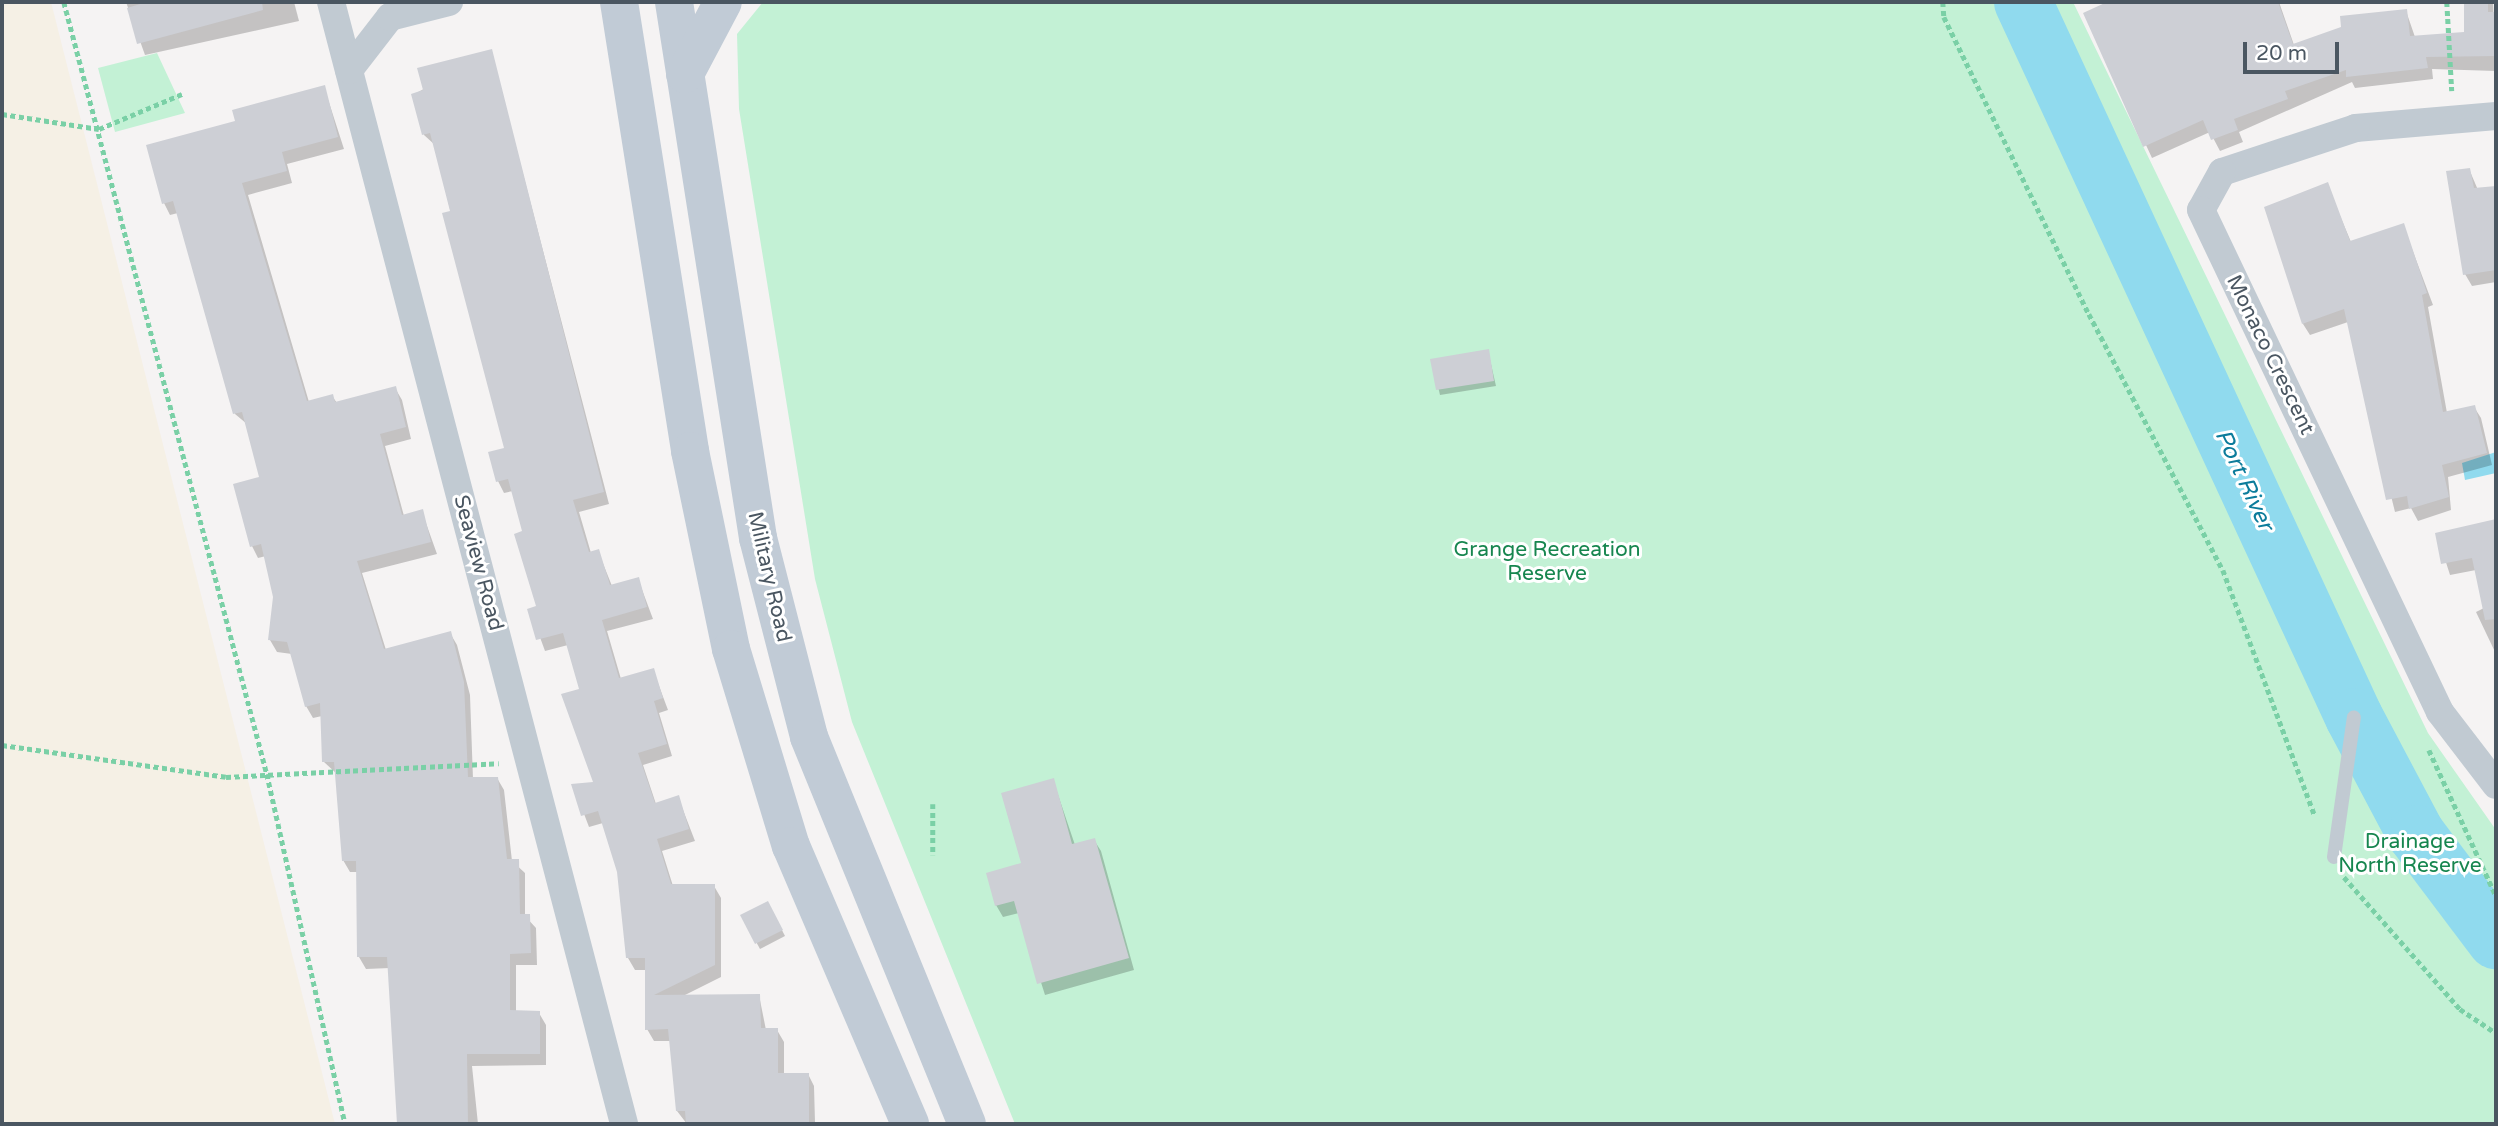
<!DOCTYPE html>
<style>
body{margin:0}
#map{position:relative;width:2498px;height:1126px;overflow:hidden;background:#f5f3f3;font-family:"Varela Round",sans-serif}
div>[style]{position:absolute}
.green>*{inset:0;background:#c3f1d5}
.sand>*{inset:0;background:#f5f0e5}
.water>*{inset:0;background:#90daee}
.shadow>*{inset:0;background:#0003}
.river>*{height:58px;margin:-29px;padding:0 29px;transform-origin:29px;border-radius:29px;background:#90daee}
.building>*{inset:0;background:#cdcfd5}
.path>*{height:4.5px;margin-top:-2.25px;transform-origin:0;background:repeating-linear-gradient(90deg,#7ad0a6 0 5px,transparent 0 8.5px)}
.lane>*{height:14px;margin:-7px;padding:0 7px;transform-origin:7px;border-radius:7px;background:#c1cad2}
.street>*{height:28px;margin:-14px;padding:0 14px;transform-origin:14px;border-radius:14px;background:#c1cad2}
.secondary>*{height:38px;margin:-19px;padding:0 19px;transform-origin:19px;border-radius:19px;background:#c1cbd6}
span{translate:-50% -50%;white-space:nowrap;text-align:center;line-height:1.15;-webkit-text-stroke:6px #fff;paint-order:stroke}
.street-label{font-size:21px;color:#4a5661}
.park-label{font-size:21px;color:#17864f}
.water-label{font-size:23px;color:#0c7c9b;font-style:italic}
.frame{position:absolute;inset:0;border:4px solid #4a5661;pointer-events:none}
.scale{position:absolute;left:2243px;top:42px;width:96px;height:32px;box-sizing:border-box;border:4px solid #4a5661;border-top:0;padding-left:9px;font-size:21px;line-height:24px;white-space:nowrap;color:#4a5661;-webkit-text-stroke:5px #fff;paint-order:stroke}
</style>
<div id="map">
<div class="green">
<i style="clip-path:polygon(763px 2px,2073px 2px,2428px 733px,2496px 830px,2496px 1124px,1015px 1124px,852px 722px,815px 579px,739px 109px,737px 34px)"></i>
<i style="clip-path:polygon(157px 53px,185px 113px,115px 132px,98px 68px)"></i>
</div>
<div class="sand">
<i style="clip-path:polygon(2px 2px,51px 2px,335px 1124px,2px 1124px)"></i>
</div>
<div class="water">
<i style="clip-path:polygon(2496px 452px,2496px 473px,2465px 480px,2462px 463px)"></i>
</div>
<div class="shadow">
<i style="clip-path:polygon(126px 2px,294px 2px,299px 21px,145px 55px)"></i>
<i style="clip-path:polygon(2112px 2px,2133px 2px,2139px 14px,2170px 2px,2201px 2px,2204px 8px,2279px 2px,2294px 45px,2406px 11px,2415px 37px,2466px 33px,2465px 2px,2493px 2px,2496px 71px,2432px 69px,2433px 79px,2355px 88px,2352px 82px,2239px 132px,2243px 142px,2220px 151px,2210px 132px,2152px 158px,2085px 14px)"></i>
<i style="clip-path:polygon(491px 51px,609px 504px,579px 512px,591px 553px,598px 551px,612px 586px,638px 579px,653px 619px,607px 631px,621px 679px,653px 670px,668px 710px,659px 713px,672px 756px,643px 765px,656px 804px,678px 797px,695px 841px,662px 851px,673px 886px,714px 886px,721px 898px,721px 977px,681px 997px,759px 995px,766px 1030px,777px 1030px,784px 1042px,784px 1074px,808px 1074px,814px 1086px,815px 1122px,826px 1124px,687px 1124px,677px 1111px,671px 1041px,654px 1041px,647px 1029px,647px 970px,635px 970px,628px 958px,619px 872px,603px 823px,589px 827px,573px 785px,596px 784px,581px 690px,568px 645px,545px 651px,530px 610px,538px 608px,524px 533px,513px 491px,504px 493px,498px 481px,506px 449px,435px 145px,424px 135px,413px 95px)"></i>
<i style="clip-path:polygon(324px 87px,344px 149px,287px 164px,292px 183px,248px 195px,309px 402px,332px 396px,337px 403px,395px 388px,402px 400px,411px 439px,385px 446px,404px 516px,422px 512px,437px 554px,362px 573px,386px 650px,450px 633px,457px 645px,470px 695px,473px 779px,497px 778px,504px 790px,512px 861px,525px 873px,525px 916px,536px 928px,537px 965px,516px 965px,516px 1012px,539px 1013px,546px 1025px,546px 1065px,472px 1066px,478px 1124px,400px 1124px,390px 968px,366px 969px,359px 957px,358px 872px,350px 872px,343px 860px,337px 774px,324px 762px,322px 716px,313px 718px,306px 706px,292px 654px,277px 652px,270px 640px,275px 596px,266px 556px,258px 558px,252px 546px,261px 478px,247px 424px,235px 414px,178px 213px,170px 215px,164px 203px,237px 122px)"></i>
<i style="clip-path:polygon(2469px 169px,2478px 190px,2496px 187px,2496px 282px,2472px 286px,2465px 274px)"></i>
<i style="clip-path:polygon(2327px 185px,2351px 242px,2403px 225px,2433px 305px,2428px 307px,2447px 413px,2474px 407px,2481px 418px,2492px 465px,2448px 477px,2451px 510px,2418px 521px,2411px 508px,2395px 512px,2348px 322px,2310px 335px,2303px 324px)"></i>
<i style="clip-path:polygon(1488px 351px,1496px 386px,1440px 395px,1432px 361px)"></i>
<i style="clip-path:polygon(2496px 529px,2496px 654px,2476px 612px,2484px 608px,2476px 570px,2450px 575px,2437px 534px)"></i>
<i style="clip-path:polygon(1053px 780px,1075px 845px,1094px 840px,1101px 851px,1134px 970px,1045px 995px,1019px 913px,1003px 917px,996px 905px,1024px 864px)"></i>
<i style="clip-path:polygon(768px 903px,785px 936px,760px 949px,742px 916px)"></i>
</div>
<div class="river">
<i style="left:2023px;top:2px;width:788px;rotate:65.16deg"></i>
<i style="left:2354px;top:717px;width:132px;rotate:62.1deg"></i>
<i style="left:2416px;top:834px;width:133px;rotate:53deg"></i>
</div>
<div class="building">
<i style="clip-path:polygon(147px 2px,262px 2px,263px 10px,137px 44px,127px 8px)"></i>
<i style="clip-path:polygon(2107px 2px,2278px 2px,2293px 44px,2341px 27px,2340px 16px,2407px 9px,2410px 36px,2464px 32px,2464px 2px,2488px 2px,2488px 12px,2496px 12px,2496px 56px,2426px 57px,2428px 68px,2346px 77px,2346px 70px,2285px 91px,2288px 99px,2234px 119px,2238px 130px,2211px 140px,2203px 120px,2143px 147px,2083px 13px)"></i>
<i style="clip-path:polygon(492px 49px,604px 492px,573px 500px,589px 552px,599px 549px,610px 585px,639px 577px,647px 607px,602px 620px,619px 678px,654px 668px,663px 698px,654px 701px,667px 744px,638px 753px,655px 803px,679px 795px,689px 829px,657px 839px,671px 884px,715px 884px,715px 965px,654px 995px,760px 994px,761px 1028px,778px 1028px,778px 1073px,809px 1073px,809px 1124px,686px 1124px,685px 1111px,676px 1111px,668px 1029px,645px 1030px,645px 958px,626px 958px,617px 872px,598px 811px,581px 816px,571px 784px,593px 782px,561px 694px,579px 689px,563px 633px,536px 640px,527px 609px,536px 606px,514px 534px,522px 531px,508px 479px,496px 482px,488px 452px,504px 448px,442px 213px,450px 211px,430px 133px,422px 135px,411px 94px,423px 90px,417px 68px)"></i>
<i style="clip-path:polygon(325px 85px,338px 137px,282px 152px,287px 171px,242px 183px,307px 401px,333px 394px,335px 402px,396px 386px,406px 427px,380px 434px,402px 515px,423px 509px,431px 542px,357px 561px,384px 649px,451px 631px,464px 682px,468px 777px,498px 777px,507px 859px,519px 859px,520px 914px,530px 914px,531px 953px,510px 954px,510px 1010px,540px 1011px,540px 1054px,467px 1054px,468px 1124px,397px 1124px,387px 957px,357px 957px,356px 861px,342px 861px,334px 762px,322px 762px,320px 703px,305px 707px,287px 642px,268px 640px,273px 597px,261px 544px,250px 547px,233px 484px,259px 477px,242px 412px,233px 414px,173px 201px,162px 204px,146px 145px,235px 121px,232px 110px)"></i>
<i style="clip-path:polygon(2470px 168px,2474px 188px,2496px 186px,2496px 270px,2463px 275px,2446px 171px)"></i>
<i style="clip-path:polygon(2328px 182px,2350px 241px,2404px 223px,2427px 293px,2422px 295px,2443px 412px,2475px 405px,2487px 453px,2442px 465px,2449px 497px,2409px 509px,2407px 496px,2386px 500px,2344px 309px,2302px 324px,2264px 207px)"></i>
<i style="clip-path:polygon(1489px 349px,1494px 381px,1436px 390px,1430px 359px)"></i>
<i style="clip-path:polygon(2496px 519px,2496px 619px,2485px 620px,2472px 558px,2441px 564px,2435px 533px)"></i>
<i style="clip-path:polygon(1054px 778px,1072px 844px,1095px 838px,1129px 958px,1037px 984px,1014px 901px,995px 906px,986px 873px,1021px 863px,1001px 793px)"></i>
<i style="clip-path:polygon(768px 901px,783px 930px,755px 944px,740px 915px)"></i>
</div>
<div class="path">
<i style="left:64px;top:2px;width:798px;rotate:75.27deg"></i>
<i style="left:267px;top:774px;width:359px;rotate:77.4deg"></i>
<i style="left:1943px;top:2px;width:15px;rotate:86deg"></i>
<i style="left:1944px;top:17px;width:331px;rotate:64deg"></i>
<i style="left:2089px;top:314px;width:289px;rotate:62.4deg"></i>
<i style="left:2223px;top:570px;width:263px;rotate:69.5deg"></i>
<i style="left:2447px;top:2px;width:89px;rotate:86.8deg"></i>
<i style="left:2px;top:114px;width:98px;rotate:8.8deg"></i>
<i style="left:99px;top:129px;width:90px;rotate:-22.9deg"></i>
<i style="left:2px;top:745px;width:226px;rotate:8.1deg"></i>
<i style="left:226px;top:777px;width:273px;rotate:-2.9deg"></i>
<i style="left:2429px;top:750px;width:161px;rotate:65.3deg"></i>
<i style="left:933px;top:804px;width:51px;rotate:90deg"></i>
<i style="left:2344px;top:877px;width:176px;rotate:48.7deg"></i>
<i style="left:2460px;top:1009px;width:43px;rotate:33.7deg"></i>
</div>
<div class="lane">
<i style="left:2334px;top:857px;width:141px;rotate:-81.9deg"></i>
</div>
<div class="street">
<i style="left:331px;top:2px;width:1160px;rotate:75.36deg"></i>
<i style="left:349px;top:70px;width:67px;rotate:-52.3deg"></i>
<i style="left:390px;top:17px;width:61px;rotate:-14.3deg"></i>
<i style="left:2496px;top:116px;width:141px;rotate:175.1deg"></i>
<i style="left:2356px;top:128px;width:141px;rotate:161.8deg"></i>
<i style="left:2222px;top:172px;width:43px;rotate:118.9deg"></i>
<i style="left:2201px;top:210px;width:556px;rotate:64.54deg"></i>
<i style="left:2440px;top:712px;width:92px;rotate:52.5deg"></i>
</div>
<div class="secondary">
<i style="left:619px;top:2px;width:455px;rotate:81deg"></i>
<i style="left:690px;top:451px;width:202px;rotate:78.3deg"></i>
<i style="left:731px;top:649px;width:206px;rotate:73.1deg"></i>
<i style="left:791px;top:846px;width:302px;rotate:66.8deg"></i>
<i style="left:674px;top:2px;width:543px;rotate:81.09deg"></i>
<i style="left:758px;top:538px;width:205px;rotate:75.6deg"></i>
<i style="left:809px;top:737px;width:418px;rotate:67.8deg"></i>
<i style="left:685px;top:74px;width:81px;rotate:-62.2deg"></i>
</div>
<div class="street-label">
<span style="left:2270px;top:355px;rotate:64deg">Monaco Crescent</span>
<span style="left:478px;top:563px;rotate:75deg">Seaview Road</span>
<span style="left:769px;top:577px;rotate:77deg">Military Road</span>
</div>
<div class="park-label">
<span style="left:1547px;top:562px">Grange Recreation<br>Reserve</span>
<span style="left:2410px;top:854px">Drainage<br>North Reserve</span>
</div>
<div class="water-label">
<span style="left:2244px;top:480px;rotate:65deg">Port River</span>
</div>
<div class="frame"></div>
<div class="scale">20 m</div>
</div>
